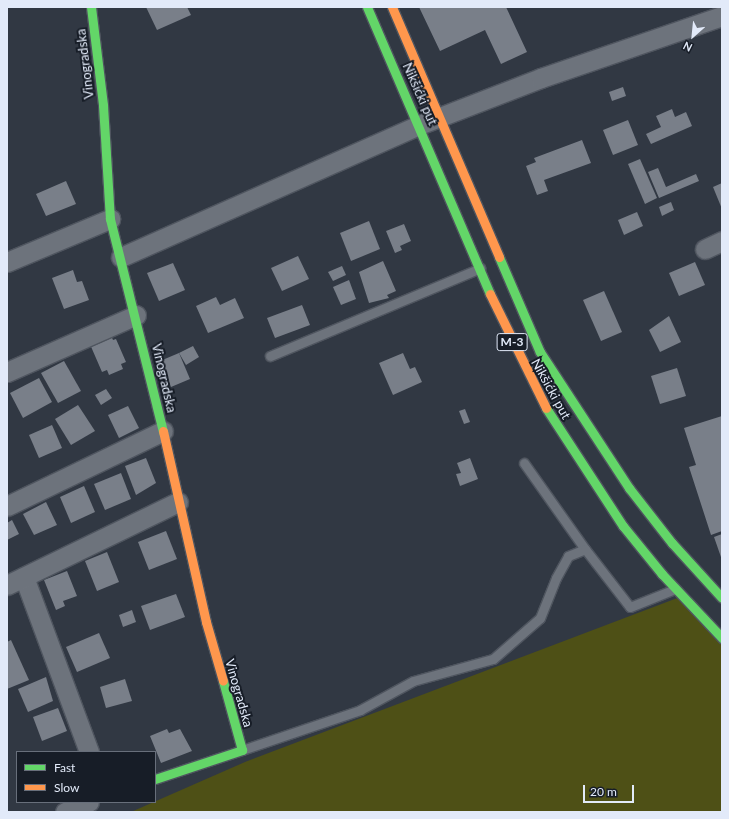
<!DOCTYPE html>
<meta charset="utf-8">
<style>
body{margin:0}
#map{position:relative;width:729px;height:819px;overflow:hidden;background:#313843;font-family:Lato,sans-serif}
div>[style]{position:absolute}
.green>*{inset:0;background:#4e5016}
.building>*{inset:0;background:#797f89}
.roads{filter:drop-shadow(1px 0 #4f555f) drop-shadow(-1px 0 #4f555f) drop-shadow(0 1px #4f555f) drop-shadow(0 -1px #4f555f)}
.lane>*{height:9px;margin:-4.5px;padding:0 4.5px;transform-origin:4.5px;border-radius:4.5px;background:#6d737c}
.street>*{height:19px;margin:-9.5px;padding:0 9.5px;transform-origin:9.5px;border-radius:9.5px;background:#6d737c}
.fast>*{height:9px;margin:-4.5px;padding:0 4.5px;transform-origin:4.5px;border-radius:4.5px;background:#63d668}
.slow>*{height:9px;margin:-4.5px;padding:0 4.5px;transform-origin:4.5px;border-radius:4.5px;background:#ff974d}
span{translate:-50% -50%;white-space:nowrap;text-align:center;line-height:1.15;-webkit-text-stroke:4px #171d27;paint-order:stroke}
.shield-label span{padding:1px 3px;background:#171d27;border:1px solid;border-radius:3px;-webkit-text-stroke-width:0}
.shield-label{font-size:12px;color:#e2eaf9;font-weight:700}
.street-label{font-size:13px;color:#e2eaf9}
.frame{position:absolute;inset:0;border:8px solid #e2eaf9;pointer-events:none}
.legend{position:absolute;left:16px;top:751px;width:140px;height:52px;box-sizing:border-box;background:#171d27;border:1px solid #686f7b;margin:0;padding:5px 7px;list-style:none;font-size:12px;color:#e2eaf9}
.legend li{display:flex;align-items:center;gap:8px;height:20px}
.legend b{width:20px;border:1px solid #686f7b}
.north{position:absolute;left:673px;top:16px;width:40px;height:40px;-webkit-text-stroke:3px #171d27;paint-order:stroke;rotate:207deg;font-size:11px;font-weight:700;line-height:16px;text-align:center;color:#e2eaf9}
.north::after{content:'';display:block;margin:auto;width:14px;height:18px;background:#e2eaf9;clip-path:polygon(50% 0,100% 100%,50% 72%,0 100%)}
.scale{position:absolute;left:583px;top:785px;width:51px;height:18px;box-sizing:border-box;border:2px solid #e2eaf9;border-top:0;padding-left:5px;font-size:12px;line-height:14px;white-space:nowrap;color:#e2eaf9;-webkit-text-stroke:3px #171d27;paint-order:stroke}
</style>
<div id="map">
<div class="green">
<i style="clip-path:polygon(680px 597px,722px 638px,722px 812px,131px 812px,245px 762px)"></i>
</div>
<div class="building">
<i style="clip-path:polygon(146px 7px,187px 7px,191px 15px,157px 30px)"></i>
<i style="clip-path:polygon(419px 7px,506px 7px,527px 52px,501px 64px,485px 30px,440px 51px)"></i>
<i style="clip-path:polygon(623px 87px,626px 96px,612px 101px,609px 92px)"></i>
<i style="clip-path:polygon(672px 109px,675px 117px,686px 112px,692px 126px,651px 144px,646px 134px,661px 127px,656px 116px)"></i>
<i style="clip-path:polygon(628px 120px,638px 145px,613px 155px,603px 130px)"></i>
<i style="clip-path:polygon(582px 140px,591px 163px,544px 180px,548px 191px,537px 195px,526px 166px,536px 162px,534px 158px)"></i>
<i style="clip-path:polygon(640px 159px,657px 198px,645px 204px,628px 164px)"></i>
<i style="clip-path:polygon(658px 168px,666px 187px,696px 174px,699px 181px,659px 198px,648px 172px)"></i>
<i style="clip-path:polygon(66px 181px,76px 204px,46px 216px,36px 194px)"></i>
<i style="clip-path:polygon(722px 183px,722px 209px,713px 187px)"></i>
<i style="clip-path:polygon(671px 202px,674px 210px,662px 216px,659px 207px)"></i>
<i style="clip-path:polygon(637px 212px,643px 226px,624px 235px,618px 220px)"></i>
<i style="clip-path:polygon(369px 221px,380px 249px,351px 261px,340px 233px)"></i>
<i style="clip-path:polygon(404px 224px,411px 241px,400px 246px,402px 250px,395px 253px,386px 231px)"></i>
<i style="clip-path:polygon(298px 256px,309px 279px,282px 291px,271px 268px)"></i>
<i style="clip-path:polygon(383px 261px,396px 291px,387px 295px,389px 298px,369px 303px,359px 272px)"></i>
<i style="clip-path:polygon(695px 262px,705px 285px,679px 296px,669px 273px)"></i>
<i style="clip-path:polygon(173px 263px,185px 290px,159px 301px,147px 273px)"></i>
<i style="clip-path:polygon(342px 266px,346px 275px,333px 281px,328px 272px)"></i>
<i style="clip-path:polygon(73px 270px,77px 282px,82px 281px,89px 300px,64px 309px,52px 278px)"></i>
<i style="clip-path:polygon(349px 280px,356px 299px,341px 305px,333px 287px)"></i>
<i style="clip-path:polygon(604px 291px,622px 332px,601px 341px,583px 300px)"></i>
<i style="clip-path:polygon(216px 297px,220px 305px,235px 298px,244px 318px,208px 333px,196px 306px)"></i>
<i style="clip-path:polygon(302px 305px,310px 325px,275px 338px,267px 318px)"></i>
<i style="clip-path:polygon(669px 316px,681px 342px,660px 352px,649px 330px)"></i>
<i style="clip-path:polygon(110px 333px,113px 340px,116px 339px,126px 362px,121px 364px,123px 369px,109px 375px,107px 370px,102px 372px,89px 342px)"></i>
<i style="clip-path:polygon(193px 346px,199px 357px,186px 365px,179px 353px)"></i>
<i style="clip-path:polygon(179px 353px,190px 379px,171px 387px,160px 361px)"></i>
<i style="clip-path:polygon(403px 353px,410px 369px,415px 367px,422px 382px,393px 395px,379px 363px)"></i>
<i style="clip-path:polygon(64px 361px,81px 391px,58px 403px,41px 373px)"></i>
<i style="clip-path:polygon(677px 368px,686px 396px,660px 404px,651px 376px)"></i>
<i style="clip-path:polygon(39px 378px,52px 402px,23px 418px,10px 393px)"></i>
<i style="clip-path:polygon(106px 389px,112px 398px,101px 405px,95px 395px)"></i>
<i style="clip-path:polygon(78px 405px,95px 431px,71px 445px,55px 419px)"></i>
<i style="clip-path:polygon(128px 406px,139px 428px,119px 438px,108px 415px)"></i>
<i style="clip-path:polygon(465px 409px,470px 422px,464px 424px,459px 411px)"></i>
<i style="clip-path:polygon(722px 416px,722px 531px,711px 535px,689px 467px,696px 465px,684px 428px)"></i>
<i style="clip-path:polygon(52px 425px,62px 448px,39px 458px,29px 435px)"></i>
<i style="clip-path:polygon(146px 458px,156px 483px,136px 495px,125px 466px)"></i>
<i style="clip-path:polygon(470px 458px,478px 479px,460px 486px,456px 474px,461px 473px,457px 463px)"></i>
<i style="clip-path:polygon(121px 473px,131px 499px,105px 510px,94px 484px)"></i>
<i style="clip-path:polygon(84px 486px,95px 512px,71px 523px,60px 497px)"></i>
<i style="clip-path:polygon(46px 502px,57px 525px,34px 535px,23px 514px)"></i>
<i style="clip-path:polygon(12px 520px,19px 534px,7px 540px,7px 523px)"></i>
<i style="clip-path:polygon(166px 531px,177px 559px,149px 570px,138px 542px)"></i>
<i style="clip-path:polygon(722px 534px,722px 560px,714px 537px)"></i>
<i style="clip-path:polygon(107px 552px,119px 582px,97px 591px,85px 561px)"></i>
<i style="clip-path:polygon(67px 571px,77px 596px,63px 601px,65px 606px,56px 610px,44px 580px)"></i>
<i style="clip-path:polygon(176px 594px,185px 617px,150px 630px,141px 606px)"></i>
<i style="clip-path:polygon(132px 610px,136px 622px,123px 627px,119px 615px)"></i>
<i style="clip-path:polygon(99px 633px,110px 658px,77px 672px,66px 647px)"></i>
<i style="clip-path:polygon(11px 640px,29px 680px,7px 689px,7px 642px)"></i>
<i style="clip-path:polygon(46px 677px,53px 701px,28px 712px,18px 689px)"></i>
<i style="clip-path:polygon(125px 679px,132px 701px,106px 708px,100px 687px)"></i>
<i style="clip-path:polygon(58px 708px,67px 731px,42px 741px,33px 717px)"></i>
<i style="clip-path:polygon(167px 729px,169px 733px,180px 729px,192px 751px,161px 763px,150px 736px)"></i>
</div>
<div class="roads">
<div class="lane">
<i style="left:270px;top:356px;width:228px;rotate:-22.7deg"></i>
<i style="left:524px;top:463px;width:105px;rotate:54.7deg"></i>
<i style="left:242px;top:750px;width:125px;rotate:-18.7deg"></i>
<i style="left:360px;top:710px;width:60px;rotate:-28.7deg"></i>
<i style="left:413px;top:681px;width:83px;rotate:-15.4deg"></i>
<i style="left:493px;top:659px;width:62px;rotate:-41.1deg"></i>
<i style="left:540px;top:618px;width:43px;rotate:-68.2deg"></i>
<i style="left:556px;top:578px;width:25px;rotate:-61deg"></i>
<i style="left:568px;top:556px;width:18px;rotate:-22deg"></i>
<i style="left:585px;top:549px;width:73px;rotate:52.2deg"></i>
<i style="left:630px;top:607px;width:48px;rotate:-21.8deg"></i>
</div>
<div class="street">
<i style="left:705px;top:249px;width:19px;rotate:-25deg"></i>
<i style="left:121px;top:257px;width:326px;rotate:-23.9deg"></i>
<i style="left:419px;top:125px;width:131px;rotate:-21.1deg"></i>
<i style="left:541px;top:78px;width:191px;rotate:-18.9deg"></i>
<i style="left:7px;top:262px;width:112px;rotate:-22.7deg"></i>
<i style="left:7px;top:372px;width:141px;rotate:-23.8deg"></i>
<i style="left:7px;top:506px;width:173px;rotate:-25.7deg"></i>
<i style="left:24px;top:577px;width:187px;rotate:69.6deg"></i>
<i style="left:7px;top:585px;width:190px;rotate:-25.9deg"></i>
<i style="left:65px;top:812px;width:26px;rotate:-23deg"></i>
</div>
<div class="fast">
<i style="left:91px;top:7px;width:99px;rotate:83deg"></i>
<i style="left:103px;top:105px;width:114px;rotate:86.5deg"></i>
<i style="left:110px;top:219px;width:219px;rotate:76deg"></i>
<i style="left:367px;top:7px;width:312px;rotate:66.8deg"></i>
<i style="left:499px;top:257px;width:103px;rotate:66.7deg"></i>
<i style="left:540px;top:352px;width:163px;rotate:56.8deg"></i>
<i style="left:629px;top:488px;width:70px;rotate:52deg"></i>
<i style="left:672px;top:543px;width:74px;rotate:47.7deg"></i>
<i style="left:546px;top:408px;width:141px;rotate:56.9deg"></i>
<i style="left:623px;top:526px;width:62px;rotate:50.9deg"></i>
<i style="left:662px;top:574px;width:88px;rotate:46.8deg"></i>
<i style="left:155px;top:779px;width:92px;rotate:-18.4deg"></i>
<i style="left:242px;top:750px;width:72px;rotate:-105.4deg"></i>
</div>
<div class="slow">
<i style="left:392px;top:7px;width:272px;rotate:66.8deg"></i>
<i style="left:490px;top:294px;width:127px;rotate:63.8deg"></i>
<i style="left:163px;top:431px;width:196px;rotate:77.3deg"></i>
<i style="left:206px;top:622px;width:61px;rotate:73.9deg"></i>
</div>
</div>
<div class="shield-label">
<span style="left:512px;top:342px">M-3</span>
</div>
<div class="street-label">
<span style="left:85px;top:64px;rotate:-97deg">Vinogradska</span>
<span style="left:420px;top:94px;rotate:66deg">Nikšićki put</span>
<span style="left:164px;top:378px;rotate:77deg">Vinogradska</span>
<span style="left:551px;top:389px;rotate:61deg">Nikšićki put</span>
<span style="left:239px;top:693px;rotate:74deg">Vinogradska</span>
</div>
<div class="frame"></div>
<ul class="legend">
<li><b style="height:5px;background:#63d668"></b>Fast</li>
<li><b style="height:5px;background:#ff974d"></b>Slow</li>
</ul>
<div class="north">N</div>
<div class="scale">20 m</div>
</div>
